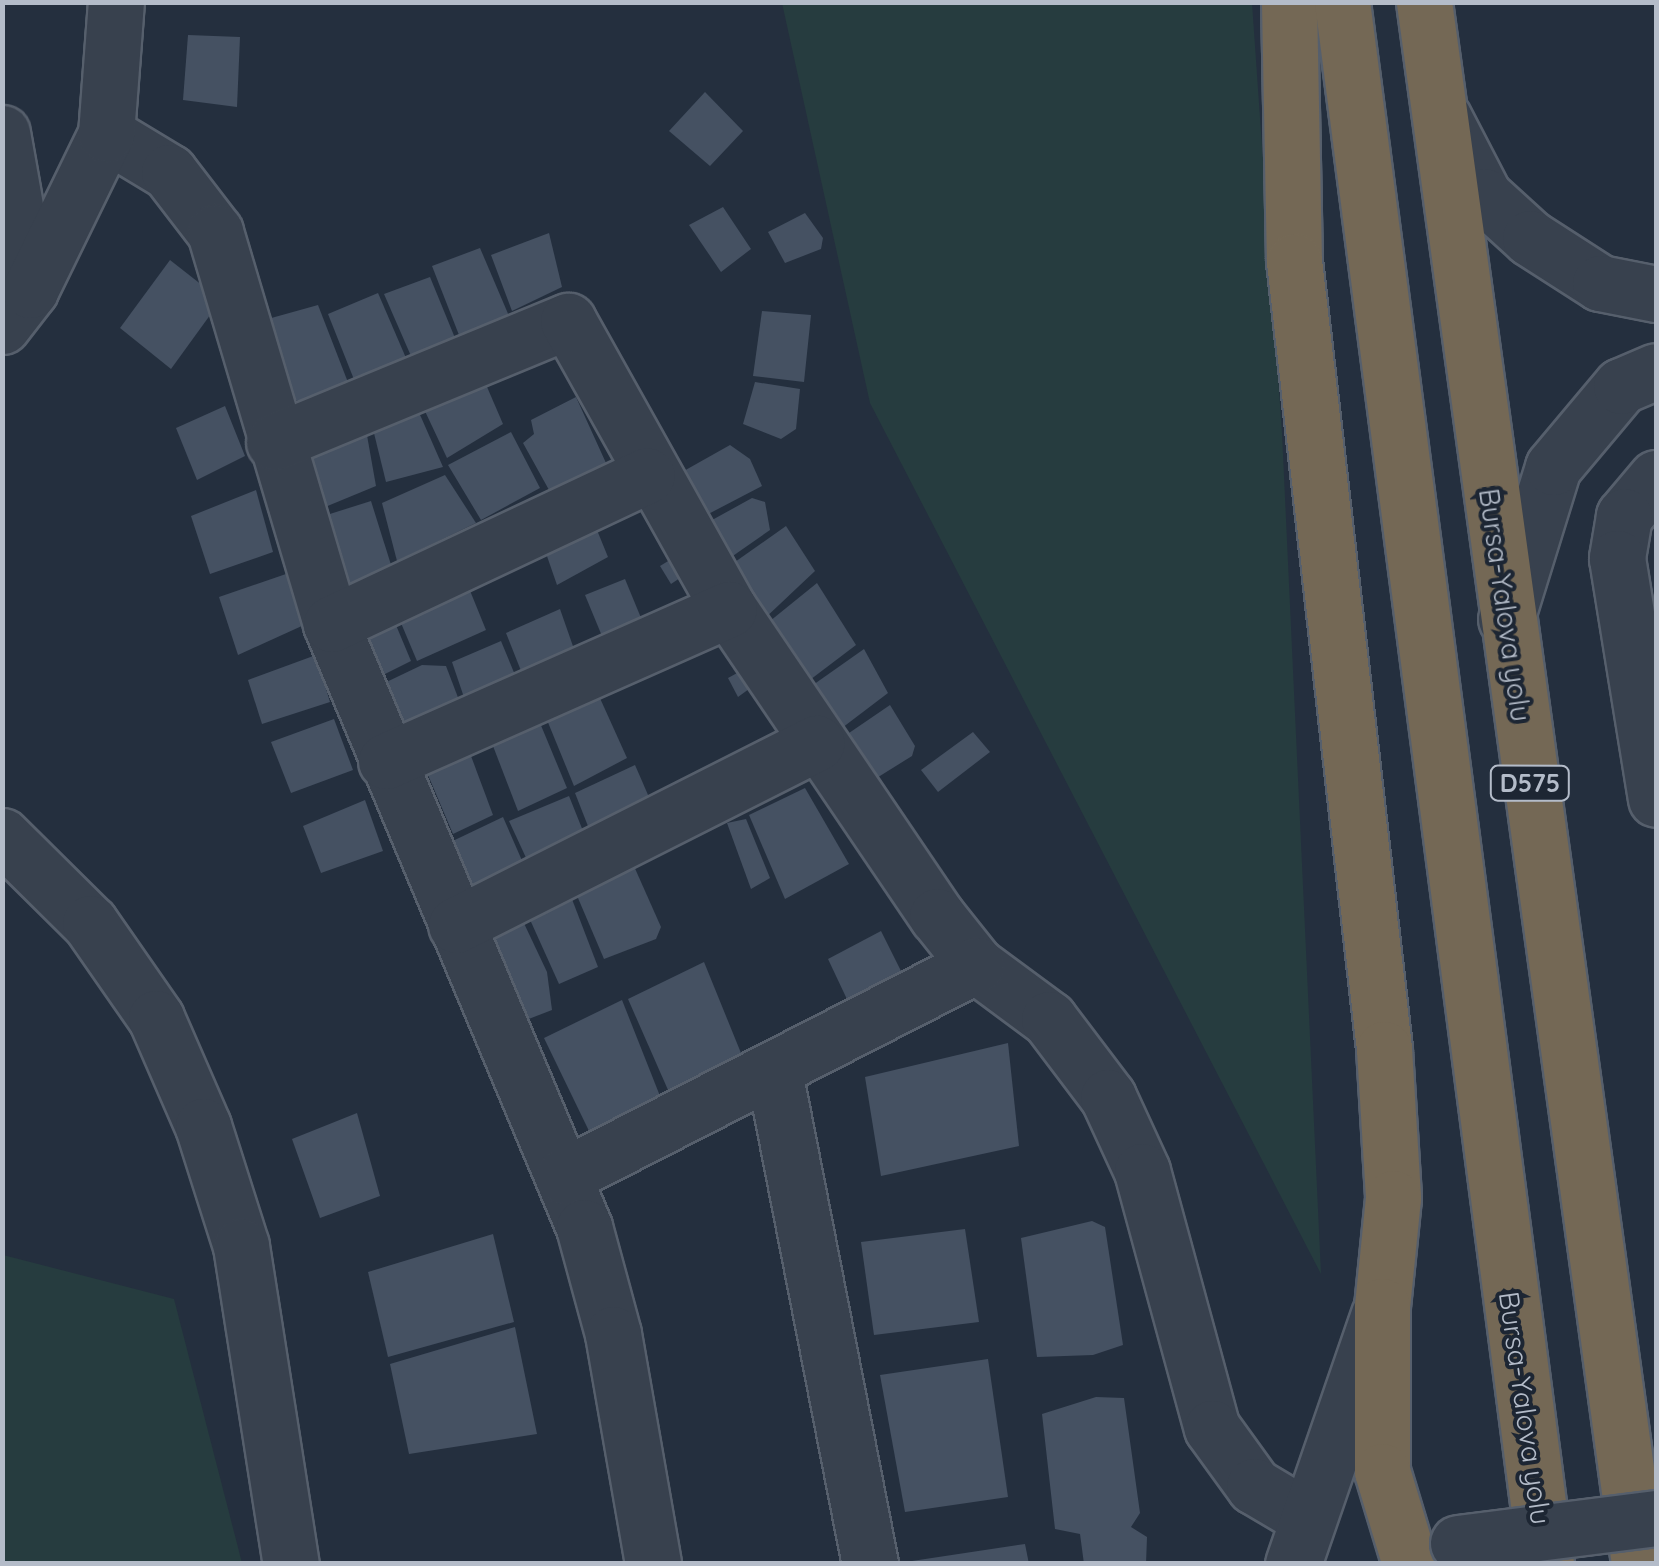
<!DOCTYPE html>
<style>
body{margin:0}
#map{position:relative;width:1659px;height:1566px;overflow:hidden;background:#242f3e;font-family:Quicksand,sans-serif}
div>[style]{position:absolute}
.green>*{inset:0;background:#263c3f}
.building>*{inset:0;background:#455162}
.roads{filter:drop-shadow(2px 0 #565f6c) drop-shadow(-2px 0 #565f6c) drop-shadow(0 2px #565f6c) drop-shadow(0 -2px #565f6c)}
.minor>*{height:55px;margin:-27.5px;padding:0 27.5px;transform-origin:27.5px;border-radius:27.5px;background:#38414e}
.highway>*{height:55px;margin:-27.5px;padding:0 27.5px;transform-origin:27.5px;border-radius:27.5px;background:#746855}
.bridges{filter:drop-shadow(2px 0 #565f6c) drop-shadow(-2px 0 #565f6c) drop-shadow(0 2px #565f6c) drop-shadow(0 -2px #565f6c)}
.minor-bridge>*{height:55px;margin:-27.5px;padding:0 27.5px;transform-origin:27.5px;border-radius:27.5px;background:#38414e}
span{translate:-50% -50%;white-space:nowrap;text-align:center;line-height:1.15;-webkit-text-stroke:8px #1d2633;paint-order:stroke}
.shield-label span{padding:2px 8px;background:#1d2633;border:2px solid;border-radius:8px;-webkit-text-stroke-width:0}
.shield-label{font-size:25px;color:#b4bcc9;font-weight:700}
.street-label{font-size:28px;color:#b4bcc9}
.frame{position:absolute;inset:0;border:5px solid #b4bcc9;pointer-events:none}
</style>
<div id="map">
<div class="green">
<i style="clip-path:polygon(782px 3px,1252px 3px,1282px 433px,1321px 1274px,870px 403px)"></i>
<i style="clip-path:polygon(3px 1255px,174px 1299px,242px 1563px,3px 1563px)"></i>
</div>
<div class="building">
<i style="clip-path:polygon(188px 35px,240px 37px,237px 107px,183px 100px)"></i>
<i style="clip-path:polygon(705px 92px,743px 131px,710px 166px,669px 131px)"></i>
<i style="clip-path:polygon(723px 207px,751px 249px,721px 272px,689px 225px)"></i>
<i style="clip-path:polygon(805px 213px,823px 238px,821px 249px,785px 263px,768px 232px)"></i>
<i style="clip-path:polygon(549px 233px,562px 287px,512px 311px,491px 255px)"></i>
<i style="clip-path:polygon(480px 248px,509px 316px,459px 335px,432px 266px)"></i>
<i style="clip-path:polygon(170px 260px,221px 300px,171px 369px,120px 328px)"></i>
<i style="clip-path:polygon(430px 277px,455px 338px,411px 356px,384px 294px)"></i>
<i style="clip-path:polygon(378px 293px,406px 358px,355px 382px,328px 314px)"></i>
<i style="clip-path:polygon(318px 305px,349px 385px,304px 403px,285px 396px,257px 322px)"></i>
<i style="clip-path:polygon(762px 311px,811px 315px,804px 382px,753px 376px)"></i>
<i style="clip-path:polygon(478px 366px,503px 424px,447px 458px,416px 392px)"></i>
<i style="clip-path:polygon(755px 382px,800px 389px,796px 429px,781px 439px,743px 424px)"></i>
<i style="clip-path:polygon(576px 397px,606px 463px,549px 490px,523px 443px,534px 434px,531px 420px)"></i>
<i style="clip-path:polygon(225px 406px,245px 456px,197px 480px,176px 428px)"></i>
<i style="clip-path:polygon(417px 408px,443px 467px,386px 482px,371px 421px)"></i>
<i style="clip-path:polygon(365px 424px,376px 486px,313px 512px,294px 449px)"></i>
<i style="clip-path:polygon(511px 432px,540px 488px,481px 520px,448px 465px)"></i>
<i style="clip-path:polygon(730px 445px,750px 459px,762px 486px,693px 522px,666px 481px)"></i>
<i style="clip-path:polygon(445px 475px,476px 523px,397px 561px,382px 503px)"></i>
<i style="clip-path:polygon(256px 490px,273px 552px,210px 574px,191px 516px)"></i>
<i style="clip-path:polygon(752px 498px,765px 502px,770px 530px,717px 567px,694px 530px)"></i>
<i style="clip-path:polygon(371px 501px,392px 568px,334px 590px,314px 519px)"></i>
<i style="clip-path:polygon(590px 513px,608px 557px,557px 585px,540px 536px)"></i>
<i style="clip-path:polygon(786px 526px,815px 571px,763px 620px,725px 569px)"></i>
<i style="clip-path:polygon(678px 555px,689px 572px,671px 584px,660px 566px)"></i>
<i style="clip-path:polygon(462px 571px,486px 630px,417px 661px,393px 604px)"></i>
<i style="clip-path:polygon(286px 574px,304px 625px,238px 655px,219px 597px)"></i>
<i style="clip-path:polygon(625px 579px,646px 630px,609px 653px,585px 595px)"></i>
<i style="clip-path:polygon(817px 583px,856px 645px,794px 692px,759px 630px)"></i>
<i style="clip-path:polygon(388px 606px,411px 661px,375px 679px,353px 619px)"></i>
<i style="clip-path:polygon(560px 609px,582px 672px,529px 691px,506px 633px)"></i>
<i style="clip-path:polygon(501px 641px,520px 687px,470px 715px,452px 662px)"></i>
<i style="clip-path:polygon(864px 649px,888px 693px,834px 734px,803px 692px)"></i>
<i style="clip-path:polygon(316px 655px,330px 702px,262px 724px,248px 680px)"></i>
<i style="clip-path:polygon(422px 665px,446px 666px,462px 708px,399px 743px,376px 687px)"></i>
<i style="clip-path:polygon(739px 672px,749px 689px,738px 697px,728px 678px)"></i>
<i style="clip-path:polygon(599px 696px,627px 758px,574px 786px,547px 720px)"></i>
<i style="clip-path:polygon(890px 705px,915px 746px,912px 756px,859px 789px,830px 746px)"></i>
<i style="clip-path:polygon(334px 719px,353px 770px,291px 793px,271px 742px)"></i>
<i style="clip-path:polygon(540px 723px,567px 788px,518px 811px,493px 746px)"></i>
<i style="clip-path:polygon(973px 732px,990px 752px,938px 792px,921px 770px)"></i>
<i style="clip-path:polygon(471px 756px,493px 815px,453px 834px,428px 775px)"></i>
<i style="clip-path:polygon(635px 765px,652px 804px,595px 844px,575px 793px)"></i>
<i style="clip-path:polygon(805px 788px,849px 864px,785px 899px,749px 815px)"></i>
<i style="clip-path:polygon(569px 796px,587px 841px,534px 875px,509px 821px)"></i>
<i style="clip-path:polygon(365px 800px,383px 851px,321px 873px,303px 826px)"></i>
<i style="clip-path:polygon(503px 817px,527px 872px,460px 903px,438px 848px)"></i>
<i style="clip-path:polygon(746px 819px,770px 878px,751px 889px,727px 823px)"></i>
<i style="clip-path:polygon(633px 864px,661px 927px,656px 939px,604px 959px,575px 891px)"></i>
<i style="clip-path:polygon(570px 894px,598px 967px,559px 984px,527px 913px)"></i>
<i style="clip-path:polygon(521px 917px,547px 972px,552px 1010px,508px 1027px,471px 941px)"></i>
<i style="clip-path:polygon(881px 931px,904px 977px,853px 1012px,828px 959px)"></i>
<i style="clip-path:polygon(704px 962px,741px 1053px,668px 1090px,628px 999px)"></i>
<i style="clip-path:polygon(622px 1000px,660px 1096px,589px 1131px,544px 1038px)"></i>
<i style="clip-path:polygon(1008px 1043px,1019px 1146px,881px 1176px,865px 1077px)"></i>
<i style="clip-path:polygon(357px 1113px,380px 1196px,320px 1218px,292px 1139px)"></i>
<i style="clip-path:polygon(1092px 1221px,1105px 1227px,1123px 1345px,1093px 1355px,1037px 1357px,1021px 1238px)"></i>
<i style="clip-path:polygon(965px 1229px,979px 1322px,874px 1335px,861px 1242px)"></i>
<i style="clip-path:polygon(493px 1234px,514px 1322px,388px 1357px,368px 1272px)"></i>
<i style="clip-path:polygon(515px 1327px,537px 1434px,409px 1454px,390px 1364px)"></i>
<i style="clip-path:polygon(988px 1359px,1008px 1497px,905px 1512px,880px 1375px)"></i>
<i style="clip-path:polygon(1096px 1397px,1124px 1398px,1140px 1513px,1131px 1527px,1147px 1537px,1146px 1564px,1084px 1564px,1080px 1534px,1055px 1529px,1042px 1414px)"></i>
<i style="clip-path:polygon(1025px 1544px,1029px 1564px,912px 1564px,912px 1561px)"></i>
</div>
<div class="roads">
<div class="minor">
<i style="left:1443px;top:117px;width:89px;rotate:62.6deg"></i>
<i style="left:1484px;top:196px;width:62px;rotate:42.4deg"></i>
<i style="left:1530px;top:238px;width:83px;rotate:32.7deg"></i>
<i style="left:1600px;top:283px;width:57px;rotate:11.1deg"></i>
<i style="left:2px;top:133px;width:159px;rotate:79.9deg"></i>
<i style="left:106px;top:134px;width:74px;rotate:31.1deg"></i>
<i style="left:169px;top:172px;width:76px;rotate:52.5deg"></i>
<i style="left:215px;top:232px;width:409px;rotate:73.5deg"></i>
<i style="left:331px;top:624px;width:654px;rotate:67.24deg"></i>
<i style="left:584px;top:1227px;width:111px;rotate:74.8deg"></i>
<i style="left:613px;top:1334px;width:233px;rotate:80.1deg"></i>
<i style="left:2px;top:326px;width:46px;rotate:-52.1deg"></i>
<i style="left:30px;top:290px;width:174px;rotate:-64deg"></i>
<i style="left:106px;top:134px;width:132px;rotate:-85.7deg"></i>
<i style="left:274px;top:442px;width:318px;rotate:-22.4deg"></i>
<i style="left:568px;top:321px;width:330px;rotate:60.8deg"></i>
<i style="left:729px;top:609px;width:371px;rotate:55.9deg"></i>
<i style="left:937px;top:916px;width:63px;rotate:51.5deg"></i>
<i style="left:976px;top:965px;width:91px;rotate:36.5deg"></i>
<i style="left:1049px;top:1019px;width:98px;rotate:52.9deg"></i>
<i style="left:1108px;top:1097px;width:81px;rotate:65.3deg"></i>
<i style="left:1142px;top:1171px;width:266px;rotate:74.8deg"></i>
<i style="left:1212px;top:1428px;width:72px;rotate:54.1deg"></i>
<i style="left:1254px;top:1486px;width:63px;rotate:30.7deg"></i>
<i style="left:1656px;top:478px;width:50px;rotate:130.1deg"></i>
<i style="left:1624px;top:516px;width:43px;rotate:99.5deg"></i>
<i style="left:1617px;top:558px;width:244px;rotate:80.8deg"></i>
<i style="left:1506px;top:619px;width:159px;rotate:-72.8deg"></i>
<i style="left:1553px;top:467px;width:106px;rotate:-50deg"></i>
<i style="left:1621px;top:386px;width:38px;rotate:-23deg"></i>
<i style="left:331px;top:624px;width:349px;rotate:-25.2deg"></i>
<i style="left:386px;top:761px;width:375px;rotate:-23.9deg"></i>
<i style="left:2px;top:836px;width:124px;rotate:44.7deg"></i>
<i style="left:90px;top:923px;width:116px;rotate:55.2deg"></i>
<i style="left:156px;top:1018px;width:118px;rotate:66.5deg"></i>
<i style="left:203px;top:1126px;width:126px;rotate:72.4deg"></i>
<i style="left:241px;top:1246px;width:322px;rotate:81.1deg"></i>
<i style="left:456px;top:925px;width:404px;rotate:-26.8deg"></i>
<i style="left:774px;top:1072px;width:501px;rotate:78.96deg"></i>
<i style="left:564px;top:1176px;width:463px;rotate:-27.1deg"></i>
<i style="left:1293px;top:1564px;width:264px;rotate:-71deg"></i>
</div>
<div class="highway">
<i style="left:1289px;top:2px;width:259px;rotate:88.9deg"></i>
<i style="left:1294px;top:261px;width:793px;rotate:83.48deg"></i>
<i style="left:1384px;top:1049px;width:149px;rotate:86.5deg"></i>
<i style="left:1393px;top:1198px;width:109px;rotate:95.8deg"></i>
<i style="left:1382px;top:1306px;width:165px;rotate:90deg"></i>
<i style="left:1382px;top:1471px;width:97px;rotate:73.2deg"></i>
<i style="left:1342px;top:2px;width:1575px;rotate:82.56deg"></i>
<i style="left:1424px;top:2px;width:1577px;rotate:82.16deg"></i>
</div>
</div>
<div class="bridges">
<div class="minor-bridge">
<i style="left:1458px;top:1543px;width:200px;rotate:-7.2deg"></i>
</div>
</div>
<div class="shield-label">
<span style="left:1530px;top:783px">D575</span>
</div>
<div class="street-label">
<span style="left:1505px;top:605px;rotate:82deg">Bursa-Yalova yolu</span>
<span style="left:1525px;top:1408px;rotate:82deg">Bursa-Yalova yolu</span>
</div>
<div class="frame"></div>
</div>
